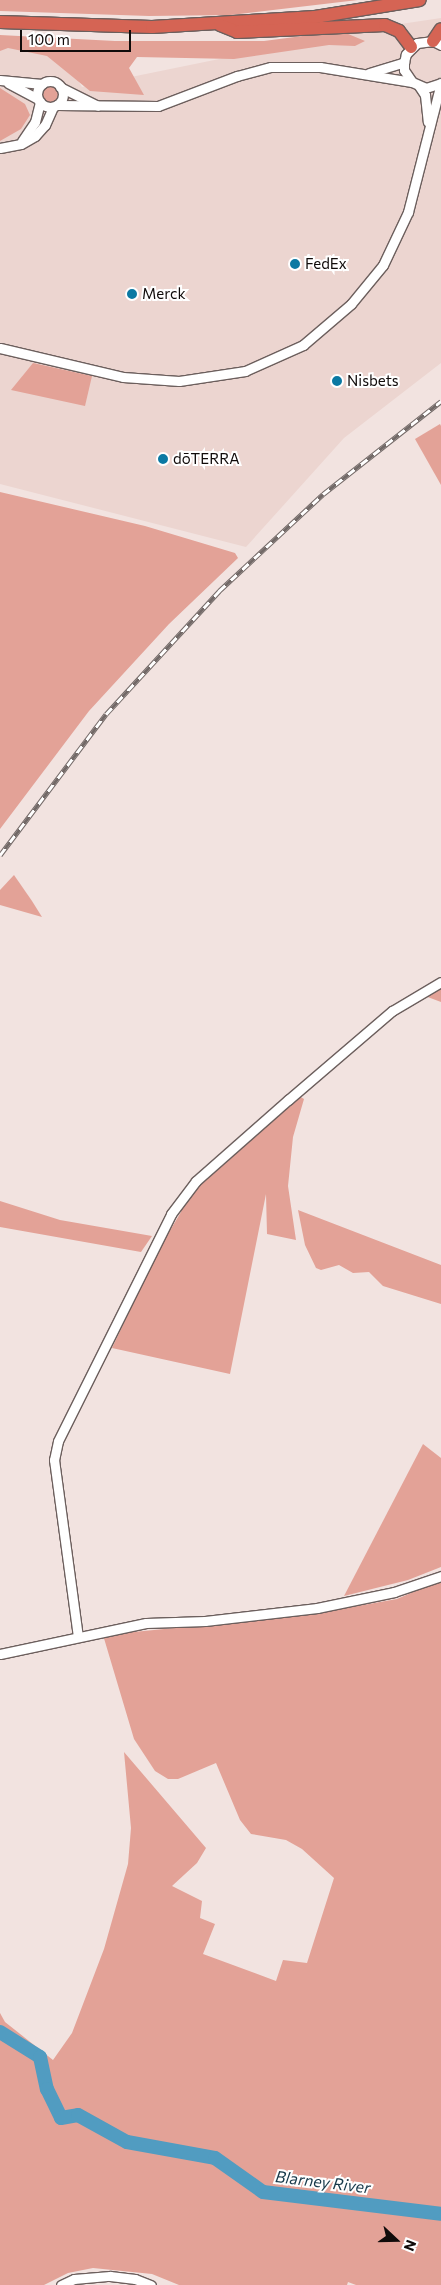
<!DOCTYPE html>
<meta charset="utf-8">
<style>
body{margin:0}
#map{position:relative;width:441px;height:2285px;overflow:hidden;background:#f2e3e0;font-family:Commissioner,sans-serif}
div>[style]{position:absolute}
.built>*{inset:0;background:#ecd5d0}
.green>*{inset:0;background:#e3a297}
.round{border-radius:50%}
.river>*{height:14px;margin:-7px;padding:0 7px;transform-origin:7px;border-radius:7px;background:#519cc1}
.roads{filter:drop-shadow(1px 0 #6c5f5d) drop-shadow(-1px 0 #6c5f5d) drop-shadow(0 1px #6c5f5d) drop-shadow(0 -1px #6c5f5d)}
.minor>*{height:9px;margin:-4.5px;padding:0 4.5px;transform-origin:4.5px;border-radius:4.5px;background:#fff}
.minor>.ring{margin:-4.5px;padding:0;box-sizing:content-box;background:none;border:9px solid #fff;border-radius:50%}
.highway>*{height:12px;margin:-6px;padding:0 6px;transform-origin:6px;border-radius:6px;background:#d56454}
.rail>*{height:4.5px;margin-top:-2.25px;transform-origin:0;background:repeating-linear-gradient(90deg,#fff 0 8px,#726967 0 16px);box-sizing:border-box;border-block:1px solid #726967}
.dots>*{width:14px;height:14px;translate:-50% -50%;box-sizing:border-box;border:2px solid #fff;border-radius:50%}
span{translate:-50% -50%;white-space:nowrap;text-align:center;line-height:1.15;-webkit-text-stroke:4px #fff;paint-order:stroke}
.poi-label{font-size:15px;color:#100b0a}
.left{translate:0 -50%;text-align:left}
.water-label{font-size:16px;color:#163849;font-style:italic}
.north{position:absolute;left:371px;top:2215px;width:50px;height:50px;-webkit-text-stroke:4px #fff;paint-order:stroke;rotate:111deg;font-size:14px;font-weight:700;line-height:20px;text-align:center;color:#100b0a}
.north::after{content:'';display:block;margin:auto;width:18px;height:22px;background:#100b0a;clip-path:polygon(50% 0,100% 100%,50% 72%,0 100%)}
.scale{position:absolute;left:20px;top:30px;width:111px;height:22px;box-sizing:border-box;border:2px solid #100b0a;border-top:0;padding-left:6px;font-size:15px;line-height:18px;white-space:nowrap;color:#100b0a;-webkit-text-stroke:4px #fff;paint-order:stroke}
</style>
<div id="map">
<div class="built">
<i style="clip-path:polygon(441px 18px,441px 363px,344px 438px,246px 547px,0 484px,0 40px,61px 53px,82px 87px,367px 29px)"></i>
</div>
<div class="green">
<i style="clip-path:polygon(0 0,358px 0,231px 15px,149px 16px,0 11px)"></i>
<i style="clip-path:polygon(341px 31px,365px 41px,355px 46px,329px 45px,234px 59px,137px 57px,129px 68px,144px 95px,90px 91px,47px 56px,8px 48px,0 51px,0 35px,115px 41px,264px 41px)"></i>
<i class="round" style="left:40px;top:85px;width:18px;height:18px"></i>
<i style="clip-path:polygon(0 88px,25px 104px,30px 115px,21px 129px,0 141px)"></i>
<i style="clip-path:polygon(33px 363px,92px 376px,85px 406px,11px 390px)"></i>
<i style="clip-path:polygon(440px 424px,441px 426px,441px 485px,415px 439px)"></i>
<i style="clip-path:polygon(0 492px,145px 526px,235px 553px,238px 558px,169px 624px,89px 711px,0 829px)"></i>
<i style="clip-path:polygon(14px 875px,32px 901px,42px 917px,0 905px,0 890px)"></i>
<i style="clip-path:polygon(441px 989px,441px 1002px,425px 996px,435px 991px)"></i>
<i style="clip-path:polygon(299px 1096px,304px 1099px,293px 1137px,288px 1186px,296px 1240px,267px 1234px,266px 1194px,230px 1374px,112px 1348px,159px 1249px,181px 1212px,178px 1210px,192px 1190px)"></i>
<i style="clip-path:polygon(0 1201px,60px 1220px,152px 1236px,141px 1252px,0 1227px)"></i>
<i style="clip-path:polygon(298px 1210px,441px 1265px,441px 1304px,383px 1286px,369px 1272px,353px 1273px,339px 1265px,321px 1270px,316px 1268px,305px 1245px)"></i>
<i style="clip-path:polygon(423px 1444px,441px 1458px,441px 1567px,408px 1580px,344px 1596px)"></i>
<i style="clip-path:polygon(441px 1580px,441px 2285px,356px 2285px,348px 2282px,347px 2285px,179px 2285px,152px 2274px,93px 2268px,68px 2273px,44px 2285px,0 2285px,0 2035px,38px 2057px,48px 2095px,60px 2120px,78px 2118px,125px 2145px,215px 2160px,250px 2183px,250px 2179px,219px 2157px,127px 2139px,81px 2113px,62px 2116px,49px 2089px,42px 2054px,5px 2032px,0 2026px,0 2013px,5px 2022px,53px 2060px,72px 2033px,104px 1949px,128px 1864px,131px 1828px,124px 1752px,206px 1848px,197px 1863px,172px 1886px,202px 1901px,200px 1918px,215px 1924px,203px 1954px,276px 1981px,283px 1960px,307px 1963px,334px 1878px,302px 1849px,286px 1840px,251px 1834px,240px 1820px,216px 1763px,178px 1779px,168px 1779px,155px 1771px,134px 1739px,103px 1635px,307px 1615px,397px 1599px)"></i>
</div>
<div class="river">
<i style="left:0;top:2032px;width:47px;rotate:32deg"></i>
<i style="left:40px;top:2057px;width:33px;rotate:78deg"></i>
<i style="left:47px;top:2089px;width:32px;rotate:64deg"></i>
<i style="left:61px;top:2118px;width:17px;rotate:-10deg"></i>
<i style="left:78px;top:2115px;width:56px;rotate:28.9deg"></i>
<i style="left:127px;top:2142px;width:89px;rotate:10.3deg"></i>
<i style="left:215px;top:2158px;width:59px;rotate:35.3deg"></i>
<i style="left:263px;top:2192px;width:179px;rotate:7deg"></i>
</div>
<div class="roads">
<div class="minor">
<i style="left:441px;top:45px;width:9px;rotate:-153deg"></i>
<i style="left:433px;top:41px;width:16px;rotate:173deg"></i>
<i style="left:417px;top:43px;width:16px;rotate:135deg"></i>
<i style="left:406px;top:54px;width:8px;rotate:104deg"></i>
<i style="left:404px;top:62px;width:8px;rotate:90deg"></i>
<i style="left:404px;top:70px;width:14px;rotate:56deg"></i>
<i style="left:412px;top:82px;width:15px;rotate:23deg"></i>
<i style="left:426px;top:88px;width:16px;rotate:-18deg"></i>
<i style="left:369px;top:73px;width:37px;rotate:-17deg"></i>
<i style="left:0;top:80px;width:42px;rotate:5.4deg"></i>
<i class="ring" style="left:37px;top:81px;width:17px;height:17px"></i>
<i style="left:8px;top:83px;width:34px;rotate:28deg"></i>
<i style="left:419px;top:86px;width:11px;rotate:56deg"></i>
<i style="left:425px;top:95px;width:27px;rotate:84deg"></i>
<i style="left:60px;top:87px;width:42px;rotate:26.6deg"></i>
<i style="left:57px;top:105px;width:101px;rotate:0.6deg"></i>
<i style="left:158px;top:106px;width:85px;rotate:-20.8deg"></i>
<i style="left:237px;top:76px;width:35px;rotate:-15deg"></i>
<i style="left:271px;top:67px;width:49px"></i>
<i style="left:320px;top:67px;width:93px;rotate:9.3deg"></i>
<i style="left:22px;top:141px;width:23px;rotate:-56deg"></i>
<i style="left:35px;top:122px;width:21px;rotate:-76deg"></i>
<i style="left:0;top:148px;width:21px;rotate:-11deg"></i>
<i style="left:21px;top:144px;width:16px;rotate:-30deg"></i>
<i style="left:35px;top:136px;width:15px;rotate:-48deg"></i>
<i style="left:45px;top:125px;width:20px;rotate:-66deg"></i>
<i style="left:0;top:348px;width:126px;rotate:13.3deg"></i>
<i style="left:123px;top:377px;width:56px;rotate:4.1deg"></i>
<i style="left:179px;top:381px;width:67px;rotate:-8.6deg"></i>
<i style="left:245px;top:371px;width:64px;rotate:-24.1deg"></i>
<i style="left:303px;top:345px;width:63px;rotate:-40.5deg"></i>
<i style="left:351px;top:304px;width:50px;rotate:-50.6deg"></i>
<i style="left:383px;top:265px;width:59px;rotate:-64.7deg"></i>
<i style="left:408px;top:212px;width:133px;rotate:-75.7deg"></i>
<i style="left:78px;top:1637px;width:179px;rotate:-97.7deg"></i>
<i style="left:54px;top:1460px;width:19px;rotate:-78deg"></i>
<i style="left:58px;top:1441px;width:254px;rotate:-63.5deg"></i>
<i style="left:171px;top:1214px;width:41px;rotate:-52.9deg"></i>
<i style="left:196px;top:1181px;width:123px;rotate:-41.4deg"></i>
<i style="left:288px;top:1100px;width:137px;rotate:-40.6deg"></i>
<i style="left:392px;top:1011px;width:57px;rotate:-30.6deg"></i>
<i style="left:0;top:1654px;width:149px;rotate:-12deg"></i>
<i style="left:146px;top:1623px;width:59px;rotate:-1.9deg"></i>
<i style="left:205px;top:1621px;width:113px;rotate:-6.6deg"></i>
<i style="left:317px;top:1608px;width:79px;rotate:-11.7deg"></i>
<i style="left:394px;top:1592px;width:50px;rotate:-18.8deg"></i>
<i style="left:61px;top:2285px;width:14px;rotate:-25deg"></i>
<i style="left:74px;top:2279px;width:36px;rotate:-5deg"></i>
<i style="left:110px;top:2276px;width:25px;rotate:7deg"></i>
<i style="left:135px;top:2279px;width:17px;rotate:21deg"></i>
</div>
<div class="highway">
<i style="left:0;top:22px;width:152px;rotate:1.9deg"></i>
<i style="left:152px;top:27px;width:163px;rotate:-3.5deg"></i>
<i style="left:315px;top:17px;width:106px;rotate:-9.2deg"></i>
<i style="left:220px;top:25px;width:18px;rotate:22deg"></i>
<i style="left:237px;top:32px;width:148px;rotate:-2.7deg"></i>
<i style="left:385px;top:25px;width:15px;rotate:23deg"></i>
<i style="left:399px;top:31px;width:20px;rotate:53deg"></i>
<i style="left:433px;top:41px;width:14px;rotate:-56deg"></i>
</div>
</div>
<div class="rail">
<i style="left:0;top:855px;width:176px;rotate:-53.1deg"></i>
<i style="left:106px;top:714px;width:167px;rotate:-47.4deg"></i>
<i style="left:219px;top:591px;width:142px;rotate:-43deg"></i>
<i style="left:323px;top:494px;width:150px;rotate:-38.2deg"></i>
</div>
<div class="dots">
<i style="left:295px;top:264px;background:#0b79a3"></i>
<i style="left:132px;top:294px;background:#0b79a3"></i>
<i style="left:337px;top:381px;background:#0b79a3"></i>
<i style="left:163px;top:459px;background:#0b79a3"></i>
</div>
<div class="poi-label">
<span class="left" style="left:305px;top:264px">FedEx</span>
<span class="left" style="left:142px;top:294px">Merck</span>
<span class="left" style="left:347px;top:381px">Nisbets</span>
<span class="left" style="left:173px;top:459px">dōTERRA</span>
</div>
<div class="water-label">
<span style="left:323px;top:2182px;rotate:7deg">Blarney River</span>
</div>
<div class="north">N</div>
<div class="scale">100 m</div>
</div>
